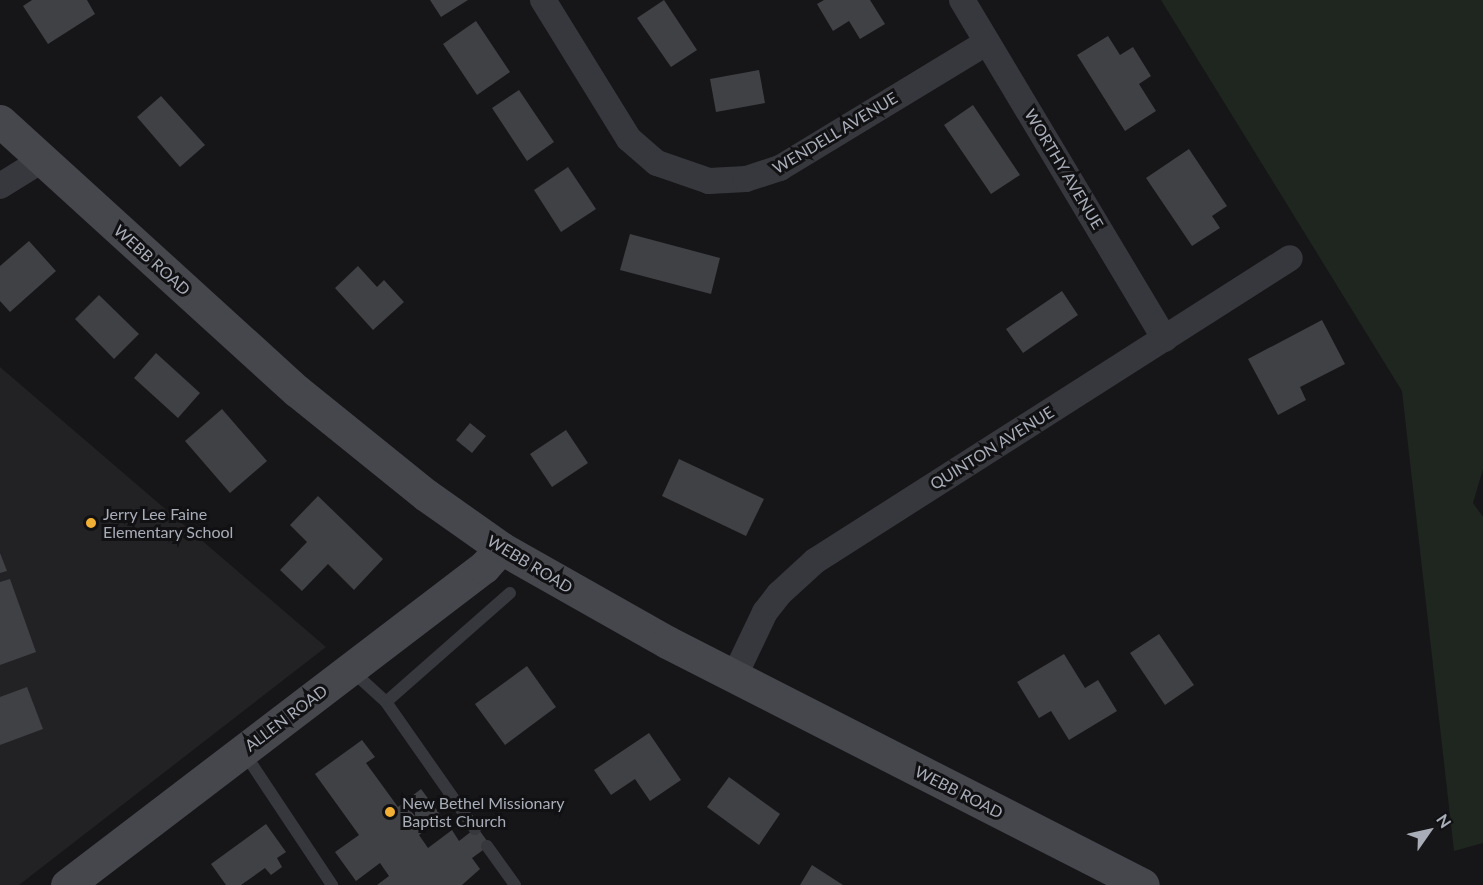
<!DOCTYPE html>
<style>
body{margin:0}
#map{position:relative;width:1483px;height:885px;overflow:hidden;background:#161618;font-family:Lato,sans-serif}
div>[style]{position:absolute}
.built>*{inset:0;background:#222225}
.green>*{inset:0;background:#1e261f}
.building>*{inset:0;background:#404145}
.lane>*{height:12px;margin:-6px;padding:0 6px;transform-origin:6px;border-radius:6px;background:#37383d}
.street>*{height:26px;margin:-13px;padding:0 13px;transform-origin:13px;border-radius:13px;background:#37383d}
.secondary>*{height:33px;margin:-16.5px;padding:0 16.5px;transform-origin:16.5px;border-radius:16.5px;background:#45474d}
.dots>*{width:16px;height:16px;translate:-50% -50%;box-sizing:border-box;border:3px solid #111113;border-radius:50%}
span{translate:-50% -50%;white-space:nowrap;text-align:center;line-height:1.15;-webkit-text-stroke:6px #111113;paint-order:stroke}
.street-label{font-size:16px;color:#a8adb8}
.poi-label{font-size:16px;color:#a8adb8}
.left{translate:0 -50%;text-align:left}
.north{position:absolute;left:1399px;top:801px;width:60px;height:60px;-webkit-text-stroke:4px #111113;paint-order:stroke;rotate:56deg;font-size:16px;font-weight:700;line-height:24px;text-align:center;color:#a8adb8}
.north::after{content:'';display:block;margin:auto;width:21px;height:27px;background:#a8adb8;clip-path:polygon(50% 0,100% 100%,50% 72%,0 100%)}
</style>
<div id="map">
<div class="built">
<i style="clip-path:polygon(0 367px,326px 647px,19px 885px,0 885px)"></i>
</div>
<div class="green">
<i style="clip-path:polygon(1161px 0,1483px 0,1483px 469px,1473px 503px,1483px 517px,1483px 843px,1454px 851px,1402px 391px)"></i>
</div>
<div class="building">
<i style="clip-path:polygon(32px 0,87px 0,95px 14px,48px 44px,23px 6px)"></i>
<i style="clip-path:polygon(430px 0,468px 0,441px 17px)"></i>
<i style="clip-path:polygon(664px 0,697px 50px,671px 67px,637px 18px)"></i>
<i style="clip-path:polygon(824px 0,870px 0,885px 24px,860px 39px,849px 21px,833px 31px,817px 4px)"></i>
<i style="clip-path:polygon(476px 21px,510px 72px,477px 95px,443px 44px)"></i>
<i style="clip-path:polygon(1108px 36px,1120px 55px,1133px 47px,1151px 76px,1139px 84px,1156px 111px,1125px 131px,1077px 55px)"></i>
<i style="clip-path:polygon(759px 70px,765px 103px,716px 112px,710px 79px)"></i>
<i style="clip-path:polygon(519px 90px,554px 142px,527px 161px,492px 108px)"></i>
<i style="clip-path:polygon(161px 96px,205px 145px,180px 167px,137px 117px)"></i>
<i style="clip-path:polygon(973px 105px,1020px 175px,991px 194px,944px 125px)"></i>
<i style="clip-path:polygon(1189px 149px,1227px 206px,1212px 216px,1220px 228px,1192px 246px,1146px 178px)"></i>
<i style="clip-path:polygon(568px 167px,596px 209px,561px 232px,534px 190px)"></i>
<i style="clip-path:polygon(630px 234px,720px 258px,711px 294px,620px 270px)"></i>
<i style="clip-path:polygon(29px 241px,56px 271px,10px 312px,0 301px,0 266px)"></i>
<i style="clip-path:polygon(358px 266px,377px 287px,384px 280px,404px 302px,373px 330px,335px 288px)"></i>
<i style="clip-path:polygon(1062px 291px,1078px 315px,1023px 353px,1006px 329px)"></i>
<i style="clip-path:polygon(99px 295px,139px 334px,114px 359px,75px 319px)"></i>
<i style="clip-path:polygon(1322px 320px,1345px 364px,1300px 387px,1306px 400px,1278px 415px,1248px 359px)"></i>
<i style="clip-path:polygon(156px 353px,200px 393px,178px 418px,134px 378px)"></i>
<i style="clip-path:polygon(222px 409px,267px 461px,230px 493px,185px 441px)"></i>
<i style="clip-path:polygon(470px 423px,486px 436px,472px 453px,456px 440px)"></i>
<i style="clip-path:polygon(566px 430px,588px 463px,552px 487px,530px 454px)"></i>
<i style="clip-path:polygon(679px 459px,764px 499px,746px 536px,662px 496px)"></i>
<i style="clip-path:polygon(318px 496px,383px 559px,354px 590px,328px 564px,302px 591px,280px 570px,307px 542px,290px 525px)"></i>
<i style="clip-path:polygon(0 553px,7px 571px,0 573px)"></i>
<i style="clip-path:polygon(10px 579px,36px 652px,0 665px,0 582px)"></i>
<i style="clip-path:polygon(1159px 634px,1194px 685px,1165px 705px,1130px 653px)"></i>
<i style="clip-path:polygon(1064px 654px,1085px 688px,1098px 680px,1117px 711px,1069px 740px,1051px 711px,1039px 718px,1017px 682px)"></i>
<i style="clip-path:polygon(527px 666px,556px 707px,505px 745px,475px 704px)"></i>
<i style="clip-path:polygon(27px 687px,43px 729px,0 745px,0 697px)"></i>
<i style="clip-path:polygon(649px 733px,681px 780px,650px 801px,635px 779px,611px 795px,594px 770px)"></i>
<i style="clip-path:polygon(362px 740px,375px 757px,366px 763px,398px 807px,421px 789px,442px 817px,419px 835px,428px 848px,452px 830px,459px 841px,477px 827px,490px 845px,472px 858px,480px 869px,462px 885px,377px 885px,389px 876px,380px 863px,356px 881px,335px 852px,359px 835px,315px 774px)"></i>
<i style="clip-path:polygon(729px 777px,780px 814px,759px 845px,707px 807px)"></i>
<i style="clip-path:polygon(266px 824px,286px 852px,277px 858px,282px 867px,271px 875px,265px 868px,241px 885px,226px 885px,211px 864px)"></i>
<i style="clip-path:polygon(812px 865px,843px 885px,800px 885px)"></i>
</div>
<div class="lane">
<i style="left:351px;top:670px;width:47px;rotate:42.4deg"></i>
<i style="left:386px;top:702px;width:165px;rotate:-41.3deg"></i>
<i style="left:386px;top:702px;width:155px;rotate:55deg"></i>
<i style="left:243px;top:751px;width:161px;rotate:56.4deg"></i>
<i style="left:487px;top:846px;width:48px;rotate:54.3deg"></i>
</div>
<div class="street">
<i style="left:543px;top:0;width:163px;rotate:58.3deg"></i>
<i style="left:629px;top:139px;width:37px;rotate:41deg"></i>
<i style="left:657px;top:163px;width:55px;rotate:19.1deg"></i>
<i style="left:709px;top:181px;width:37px;rotate:-3deg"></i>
<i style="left:746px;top:179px;width:36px;rotate:-18deg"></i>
<i style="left:780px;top:168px;width:242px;rotate:-31.3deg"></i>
<i style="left:962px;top:0;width:395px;rotate:59.1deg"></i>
<i style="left:0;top:186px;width:49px;rotate:-31.8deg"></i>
<i style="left:734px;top:677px;width:72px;rotate:-64.5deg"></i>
<i style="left:765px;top:612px;width:23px;rotate:-52deg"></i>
<i style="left:779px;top:594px;width:49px;rotate:-42.5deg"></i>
<i style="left:815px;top:561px;width:563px;rotate:-32.53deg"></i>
</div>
<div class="secondary">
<i style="left:0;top:121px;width:401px;rotate:42.3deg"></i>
<i style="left:297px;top:391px;width:166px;rotate:38.9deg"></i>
<i style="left:426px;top:495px;width:92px;rotate:35.2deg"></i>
<i style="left:501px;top:548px;width:191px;rotate:29.5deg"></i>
<i style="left:667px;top:642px;width:534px;rotate:27.04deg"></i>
<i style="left:67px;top:885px;width:524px;rotate:-37.33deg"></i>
<i style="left:484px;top:567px;width:25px;rotate:-48deg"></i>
</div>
<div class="dots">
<i style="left:91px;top:523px;background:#f2b134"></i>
<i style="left:390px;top:812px;background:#f2b134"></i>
</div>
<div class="street-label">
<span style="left:835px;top:133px;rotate:-31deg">WENDELL AVENUE</span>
<span style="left:1064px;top:169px;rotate:59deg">WORTHY AVENUE</span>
<span style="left:152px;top:260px;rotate:42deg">WEBB ROAD</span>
<span style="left:992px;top:448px;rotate:-32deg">QUINTON AVENUE</span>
<span style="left:530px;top:564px;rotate:31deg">WEBB ROAD</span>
<span style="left:286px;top:718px;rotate:-37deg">ALLEN ROAD</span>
<span style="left:959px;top:792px;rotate:27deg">WEBB ROAD</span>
</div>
<div class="poi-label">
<span class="left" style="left:103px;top:523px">Jerry Lee Faine<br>Elementary School</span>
<span class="left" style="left:402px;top:812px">New Bethel Missionary<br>Baptist Church</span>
</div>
<div class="north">N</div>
</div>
